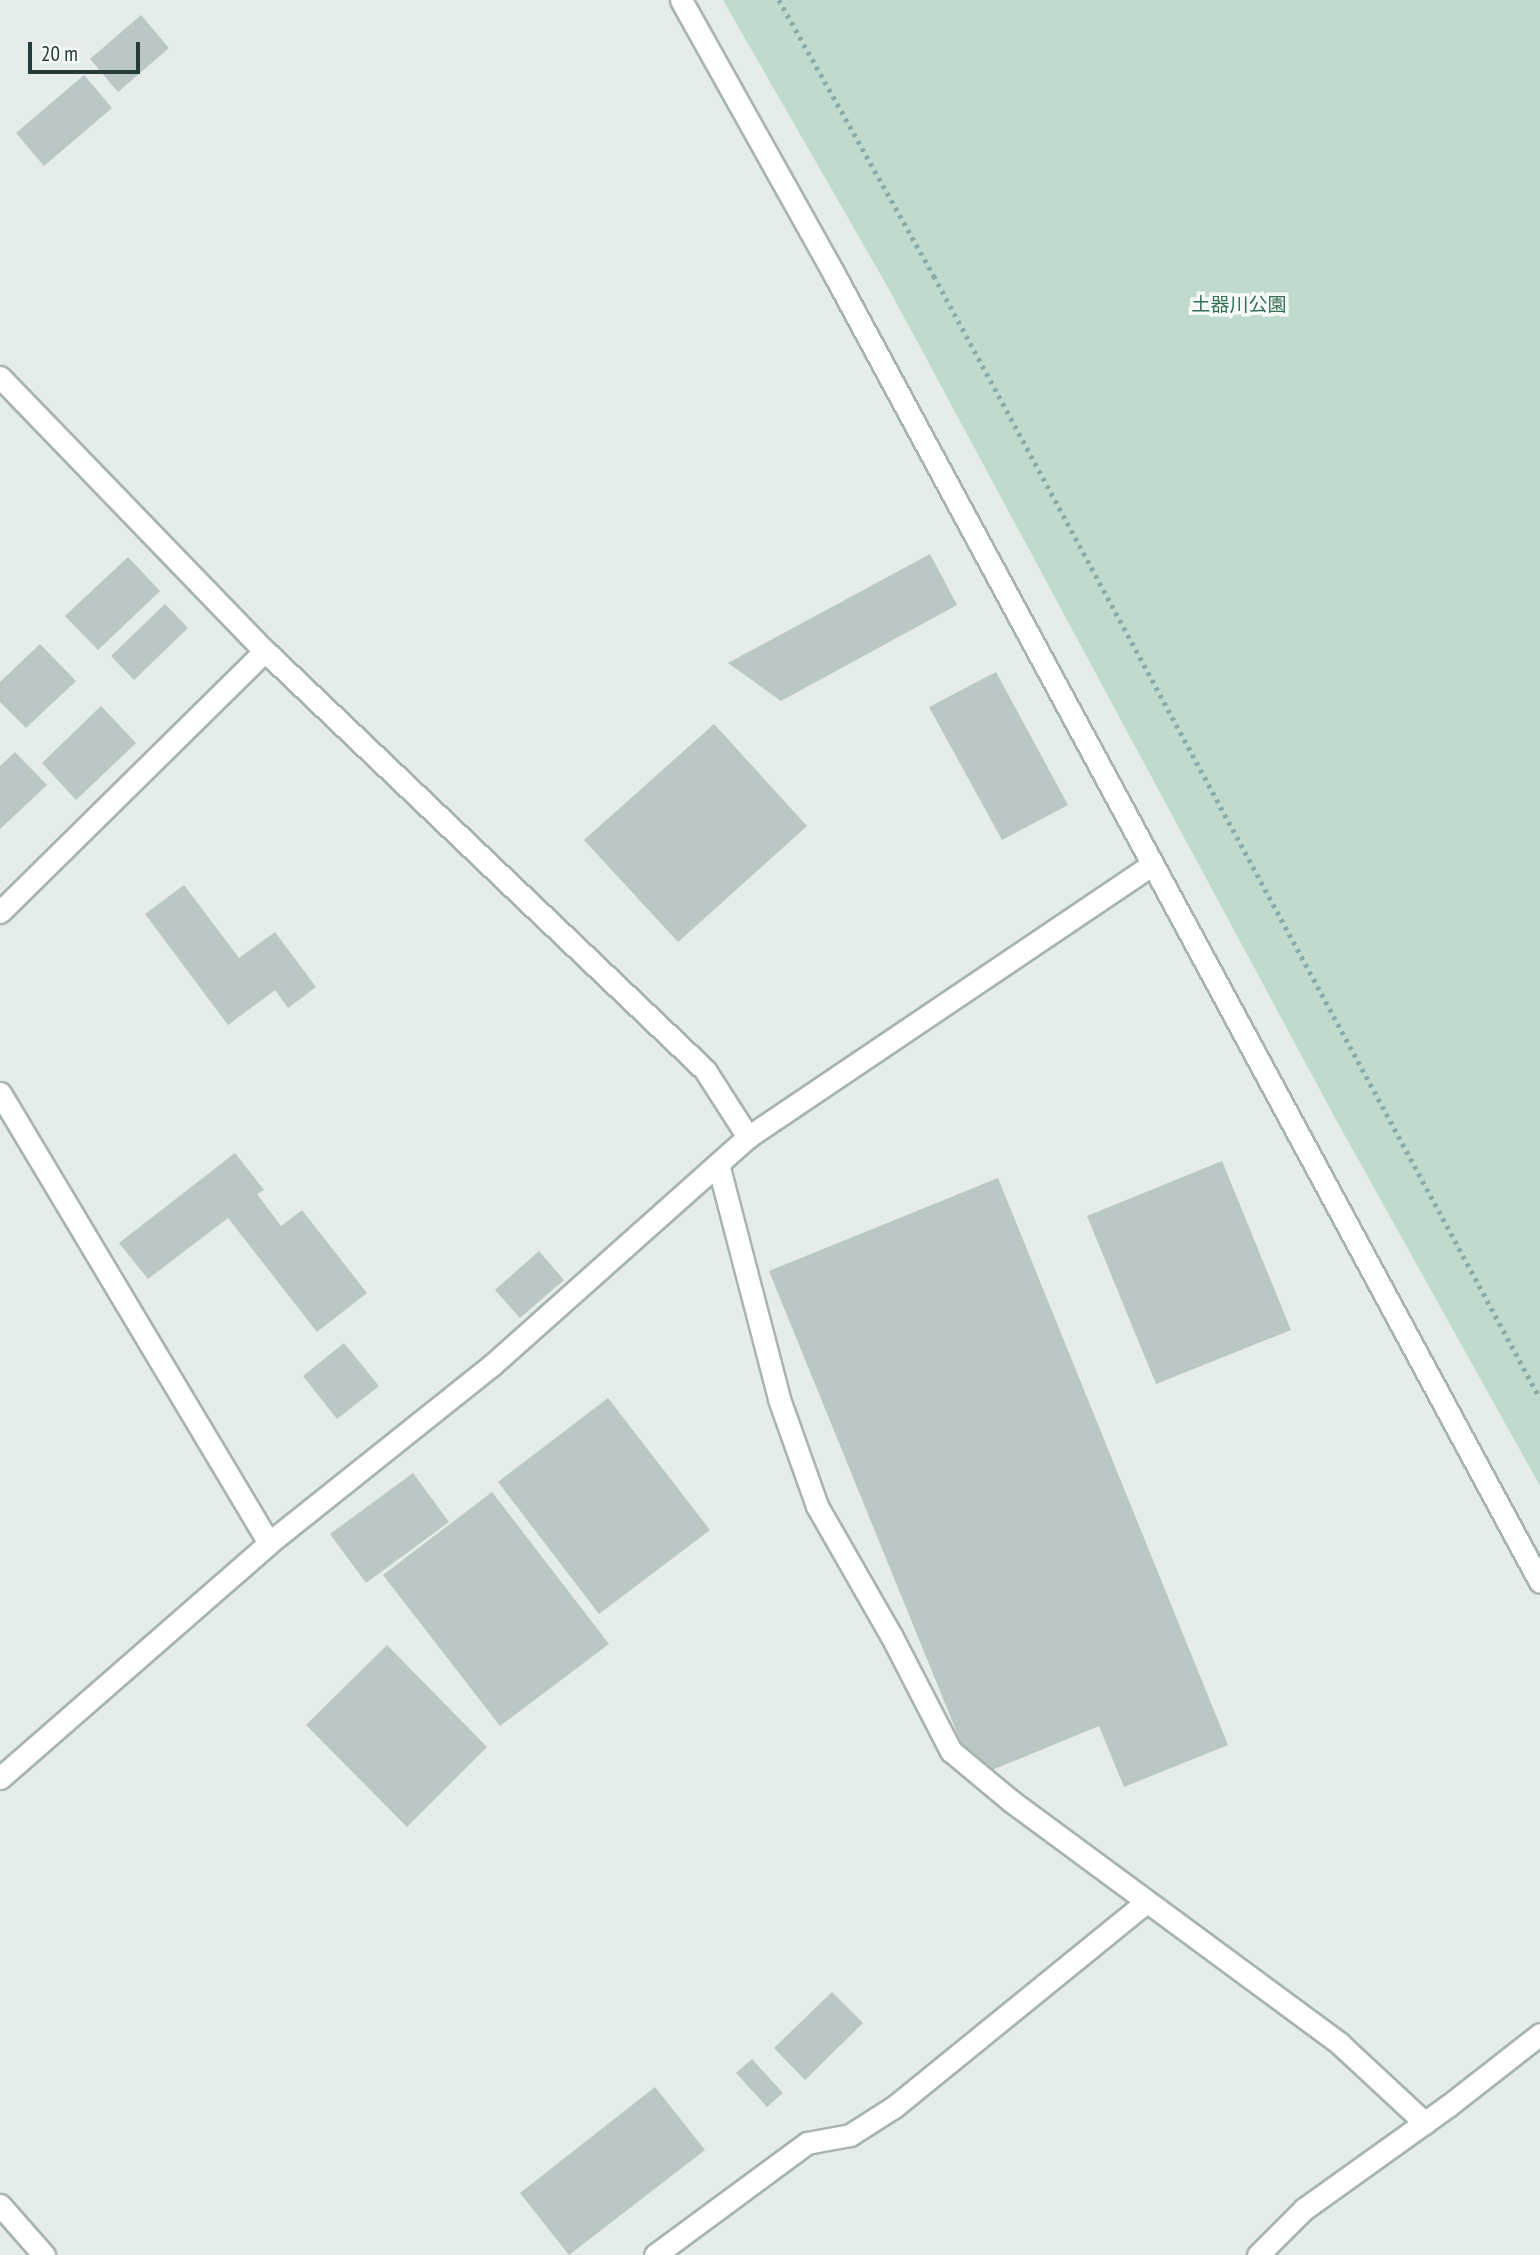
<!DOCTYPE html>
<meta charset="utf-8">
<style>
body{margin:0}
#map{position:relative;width:1540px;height:2255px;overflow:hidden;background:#e5ecea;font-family:"PT Sans Narrow","Noto Sans JP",sans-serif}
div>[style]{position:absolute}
.green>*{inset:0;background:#c0dbcd}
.building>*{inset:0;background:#bac7c4}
.path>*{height:4.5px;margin-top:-2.25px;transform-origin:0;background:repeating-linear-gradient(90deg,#89aca8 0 3.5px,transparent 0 8.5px)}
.roads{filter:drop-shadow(2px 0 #a8b4b2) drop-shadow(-2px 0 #a8b4b2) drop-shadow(0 2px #a8b4b2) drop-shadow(0 -2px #a8b4b2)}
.street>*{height:21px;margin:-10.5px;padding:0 10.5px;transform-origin:10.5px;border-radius:10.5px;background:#fff}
span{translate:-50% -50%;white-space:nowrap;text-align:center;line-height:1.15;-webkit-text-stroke:7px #f5f9f8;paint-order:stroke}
.park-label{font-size:19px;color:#346f56}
.scale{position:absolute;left:28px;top:42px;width:112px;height:32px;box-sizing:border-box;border:4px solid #263c3b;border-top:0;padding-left:9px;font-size:21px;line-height:24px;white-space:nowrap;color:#263c3b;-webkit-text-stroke:5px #f5f9f8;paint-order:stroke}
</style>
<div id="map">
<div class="green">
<i style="clip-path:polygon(723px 0,1540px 0,1540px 1486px,1334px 1116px,890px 291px)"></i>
</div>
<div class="building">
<i style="clip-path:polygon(141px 15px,169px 48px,118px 92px,90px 59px)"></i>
<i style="clip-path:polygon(84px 75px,112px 108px,44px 166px,16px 133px)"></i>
<i style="clip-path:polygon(930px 554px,957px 605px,781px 701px,728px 663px)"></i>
<i style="clip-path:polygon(128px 557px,160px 591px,98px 650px,65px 616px)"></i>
<i style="clip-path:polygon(165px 604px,188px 628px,134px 680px,111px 656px)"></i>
<i style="clip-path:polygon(40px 644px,76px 681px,26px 728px,0 702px,0 682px)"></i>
<i style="clip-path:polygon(996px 672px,1068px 805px,1002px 840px,929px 707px)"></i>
<i style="clip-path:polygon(101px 706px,136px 743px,76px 800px,42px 763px)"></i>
<i style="clip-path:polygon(714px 724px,807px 826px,678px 942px,584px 840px)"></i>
<i style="clip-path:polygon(15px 752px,47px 785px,0 829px,0 766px)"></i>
<i style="clip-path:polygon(184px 885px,239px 958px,275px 932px,316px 987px,288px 1008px,275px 990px,228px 1025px,145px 914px)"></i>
<i style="clip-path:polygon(235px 1153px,264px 1190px,257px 1194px,281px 1226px,302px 1210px,367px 1293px,317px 1332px,228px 1218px,148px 1279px,119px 1243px)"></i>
<i style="clip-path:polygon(1222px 1161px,1291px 1330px,1156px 1384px,1087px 1216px)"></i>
<i style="clip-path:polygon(998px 1178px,1228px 1745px,1124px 1787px,1099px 1726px,975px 1777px,769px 1271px)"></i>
<i style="clip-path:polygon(539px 1251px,564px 1280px,520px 1318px,495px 1290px)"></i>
<i style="clip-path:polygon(344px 1343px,379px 1386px,337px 1419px,303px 1376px)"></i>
<i style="clip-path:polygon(608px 1398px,710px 1530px,599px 1614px,498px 1482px)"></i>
<i style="clip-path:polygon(413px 1473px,449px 1522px,366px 1583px,330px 1534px)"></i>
<i style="clip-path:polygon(492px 1492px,609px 1644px,500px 1726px,383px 1575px)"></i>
<i style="clip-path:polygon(387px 1645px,487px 1747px,407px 1827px,306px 1725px)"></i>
<i style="clip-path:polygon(832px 1992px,863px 2023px,805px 2080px,774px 2048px)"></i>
<i style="clip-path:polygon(752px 2059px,783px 2093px,767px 2107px,736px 2073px)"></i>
<i style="clip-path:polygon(655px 2087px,705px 2150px,569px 2255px,520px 2193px)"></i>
</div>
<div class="path">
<i style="left:779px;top:0;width:317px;rotate:60.7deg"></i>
<i style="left:934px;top:276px;width:1275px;rotate:61.63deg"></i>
</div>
<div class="roads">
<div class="street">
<i style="left:681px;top:0;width:314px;rotate:60.8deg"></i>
<i style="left:834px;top:274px;width:1486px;rotate:61.64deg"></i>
<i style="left:0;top:377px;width:381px;rotate:46deg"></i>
<i style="left:265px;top:651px;width:608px;rotate:43.6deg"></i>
<i style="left:705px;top:1070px;width:80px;rotate:57.3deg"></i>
<i style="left:0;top:912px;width:372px;rotate:-44.6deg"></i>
<i style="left:0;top:1093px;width:524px;rotate:59.13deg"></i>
<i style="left:718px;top:1164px;width:243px;rotate:75.4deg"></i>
<i style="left:779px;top:1399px;width:114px;rotate:70.4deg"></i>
<i style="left:817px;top:1506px;width:149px;rotate:60.2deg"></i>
<i style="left:891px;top:1635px;width:131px;rotate:62.7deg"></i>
<i style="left:951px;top:1751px;width:78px;rotate:39.8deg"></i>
<i style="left:1011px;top:1801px;width:409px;rotate:36.4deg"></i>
<i style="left:1340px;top:2044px;width:116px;rotate:42.9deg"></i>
<i style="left:0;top:1778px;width:357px;rotate:-41.1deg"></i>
<i style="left:269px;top:1543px;width:285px;rotate:-38.6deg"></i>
<i style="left:492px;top:1365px;width:343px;rotate:-41.7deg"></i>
<i style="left:748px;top:1137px;width:488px;rotate:-34deg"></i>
<i style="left:0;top:2205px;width:67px;rotate:48.7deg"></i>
<i style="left:655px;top:2255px;width:189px;rotate:-36.4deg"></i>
<i style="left:807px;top:2143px;width:44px;rotate:-10.5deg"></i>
<i style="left:850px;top:2135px;width:52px;rotate:-32.5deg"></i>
<i style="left:894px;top:2107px;width:325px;rotate:-39.1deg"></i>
<i style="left:1258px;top:2255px;width:65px;rotate:-45deg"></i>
<i style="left:1304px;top:2209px;width:177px;rotate:-35.6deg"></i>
<i style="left:1448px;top:2106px;width:117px;rotate:-38deg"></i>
</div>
</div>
<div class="park-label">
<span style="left:1239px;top:305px">土器川公園</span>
</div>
<div class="scale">20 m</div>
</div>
